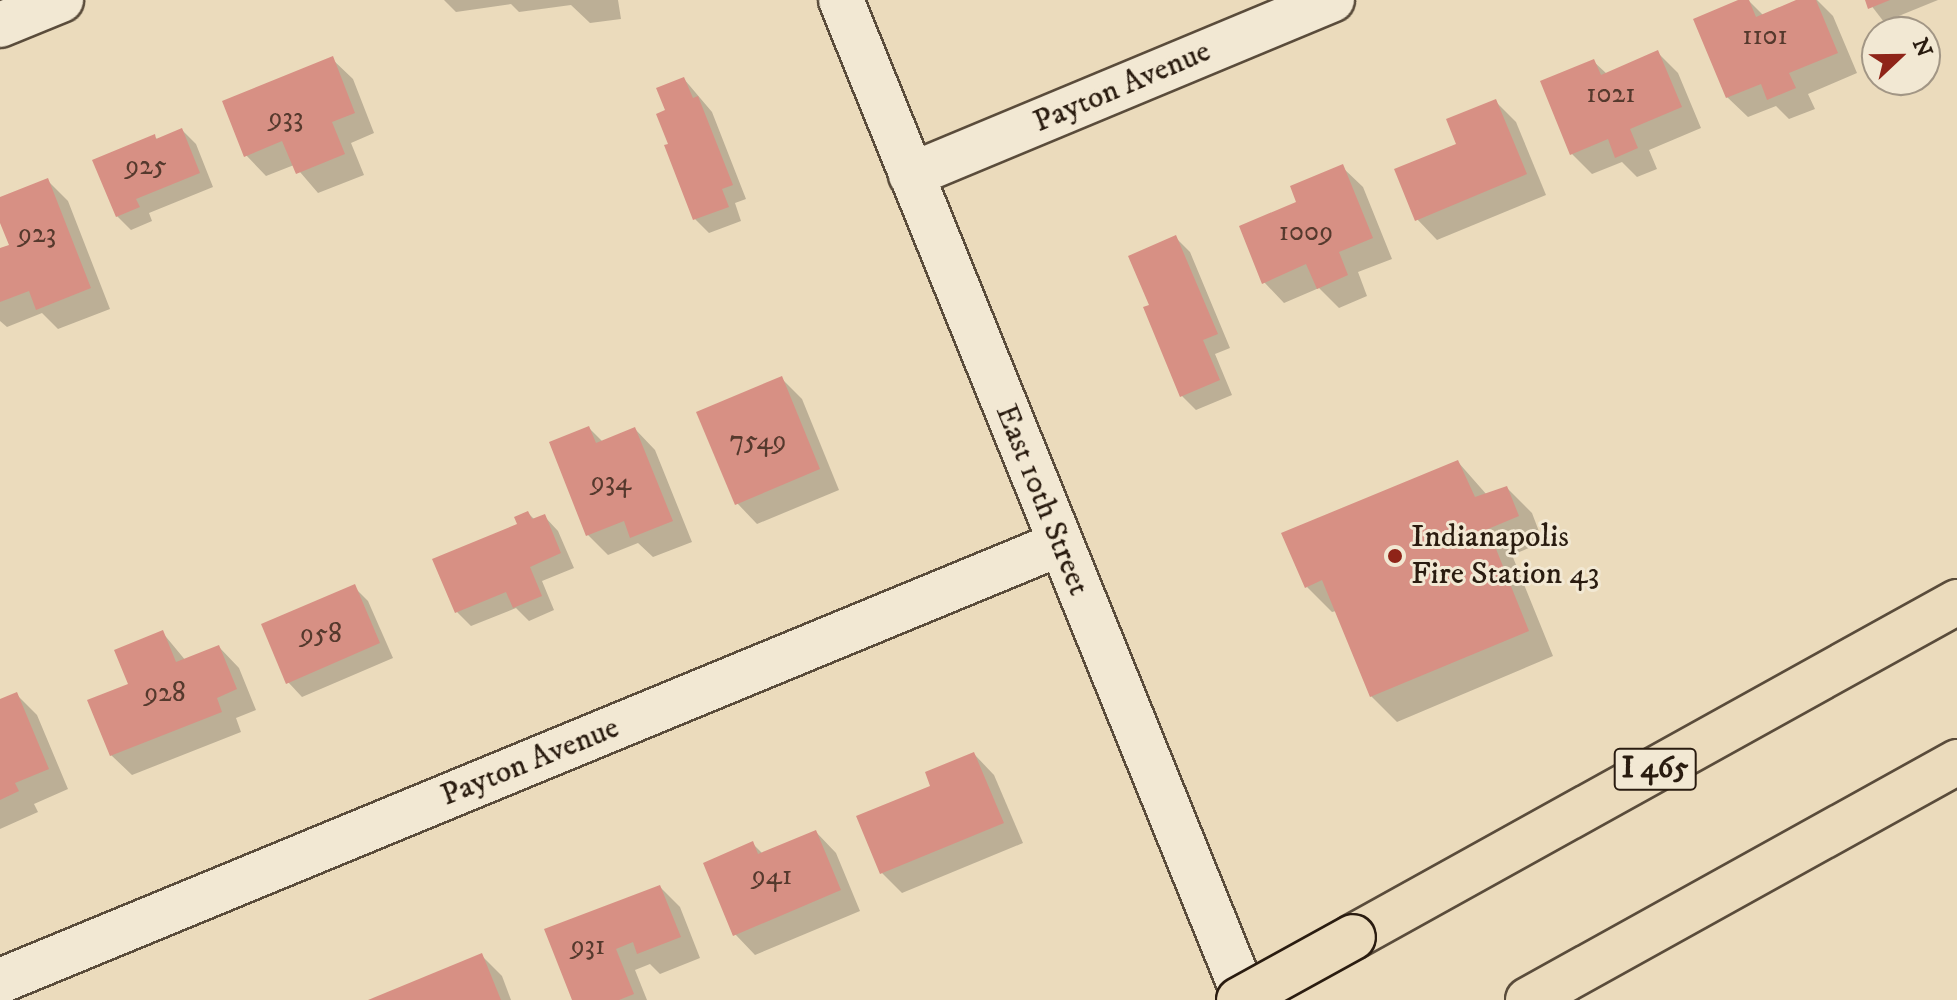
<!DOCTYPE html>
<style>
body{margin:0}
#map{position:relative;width:1957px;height:1000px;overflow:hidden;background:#ebdbbc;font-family:"IM FELL DW Pica",serif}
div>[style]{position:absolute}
.shadow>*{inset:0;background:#0003}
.building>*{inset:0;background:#d79084}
.roads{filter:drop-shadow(2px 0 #5a4c3b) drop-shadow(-2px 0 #5a4c3b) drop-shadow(0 2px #5a4c3b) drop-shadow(0 -2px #5a4c3b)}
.minor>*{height:44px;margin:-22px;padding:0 22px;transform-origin:22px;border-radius:22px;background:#f2e8d3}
.secondary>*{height:44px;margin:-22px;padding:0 22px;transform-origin:22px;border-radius:22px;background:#f2e8d3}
.motorway>*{height:44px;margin:-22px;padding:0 22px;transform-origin:22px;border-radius:22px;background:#ebdbbc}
.bridges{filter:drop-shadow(2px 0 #2a1c10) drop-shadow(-2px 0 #2a1c10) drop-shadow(0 2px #2a1c10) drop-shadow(0 -2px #2a1c10)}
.motorway-bridge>*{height:44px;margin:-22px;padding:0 22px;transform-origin:22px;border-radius:22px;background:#ebdbbc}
.dots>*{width:22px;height:22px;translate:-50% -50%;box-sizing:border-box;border:4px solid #f2e8d3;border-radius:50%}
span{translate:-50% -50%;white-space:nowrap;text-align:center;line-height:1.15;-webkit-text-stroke:6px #f2e8d3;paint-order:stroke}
.number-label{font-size:28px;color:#55392d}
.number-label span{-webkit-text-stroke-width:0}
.shield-label span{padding:2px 6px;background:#f2e8d3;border:2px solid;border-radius:6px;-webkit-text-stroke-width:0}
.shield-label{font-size:30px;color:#2a1c10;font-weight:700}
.street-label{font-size:32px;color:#2a1c10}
.poi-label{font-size:32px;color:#2a1c10}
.left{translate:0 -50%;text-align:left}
.north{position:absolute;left:1861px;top:16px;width:80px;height:80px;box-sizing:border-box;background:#f2e8d3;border:2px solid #a29685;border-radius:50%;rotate:68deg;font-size:22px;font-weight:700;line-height:32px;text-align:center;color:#2a1c10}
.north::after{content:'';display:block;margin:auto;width:28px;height:36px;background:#8f2418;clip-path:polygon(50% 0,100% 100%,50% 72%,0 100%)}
</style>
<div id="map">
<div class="shadow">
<i style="clip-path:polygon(444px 0,618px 0,621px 19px,590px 23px,571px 5px,519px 12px,511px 4px,456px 12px)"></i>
<i style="clip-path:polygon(1743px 0,1748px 0,1764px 16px,1801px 0,1817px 0,1833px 16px,1857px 73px,1808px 94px,1815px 109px,1789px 119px,1776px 106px,1748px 117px,1727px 97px)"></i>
<i style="clip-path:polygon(1867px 0,1938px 0,1884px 22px)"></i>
<i style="clip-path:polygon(1658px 53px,1678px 73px,1701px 128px,1649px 150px,1657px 169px,1637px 177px,1622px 162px,1592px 174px,1572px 154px,1593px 61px,1607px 74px)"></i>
<i style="clip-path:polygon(332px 59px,353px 79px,374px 133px,351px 143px,364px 175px,318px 193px,294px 165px,266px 176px,246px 155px)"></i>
<i style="clip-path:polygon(684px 79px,712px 112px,746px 199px,735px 203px,741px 221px,709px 233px,695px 219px,670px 145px,667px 112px)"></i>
<i style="clip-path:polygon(1495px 101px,1516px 122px,1546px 195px,1437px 240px,1417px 219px,1458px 145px)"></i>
<i style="clip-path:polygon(182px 130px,196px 144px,213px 187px,149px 213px,152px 221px,131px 230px,117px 216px,154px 136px,158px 140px)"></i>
<i style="clip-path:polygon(1342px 167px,1363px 187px,1392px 259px,1358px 272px,1367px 296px,1339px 308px,1319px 288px,1284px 303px,1264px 282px,1299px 203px)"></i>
<i style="clip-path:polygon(48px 181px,68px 201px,110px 309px,58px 329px,42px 313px,7px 327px,0 321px,0 250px,11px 246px,0 218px,0 199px)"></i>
<i style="clip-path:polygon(1176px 238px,1190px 252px,1230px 348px,1215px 354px,1232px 395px,1196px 410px,1182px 396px,1151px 306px)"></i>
<i style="clip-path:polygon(782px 379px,802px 399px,839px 490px,757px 524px,737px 503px)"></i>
<i style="clip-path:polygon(589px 428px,603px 442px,635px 429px,655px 450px,692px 542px,653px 557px,638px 543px,608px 555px,588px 535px)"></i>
<i style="clip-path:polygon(1458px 462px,1487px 495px,1507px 488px,1532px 513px,1543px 542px,1512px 555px,1553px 656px,1397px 722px,1371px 696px,1336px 611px,1332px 612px,1307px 587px)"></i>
<i style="clip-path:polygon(528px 513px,535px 520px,544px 516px,558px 531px,574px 568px,542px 581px,554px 610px,529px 621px,516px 608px,471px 626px,457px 612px)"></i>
<i style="clip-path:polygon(354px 587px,368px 601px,393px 658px,302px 697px,288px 682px)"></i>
<i style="clip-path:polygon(162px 632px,186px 661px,219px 647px,239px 668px,256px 710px,236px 718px,241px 732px,132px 775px,111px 755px)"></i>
<i style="clip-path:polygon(16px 694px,37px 715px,68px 789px,34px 804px,38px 812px,0 829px,0 701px)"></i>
<i style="clip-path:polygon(974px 754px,994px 775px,1023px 843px,902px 893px,882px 873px,933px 787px)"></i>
<i style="clip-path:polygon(816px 832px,836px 853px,860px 911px,755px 955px,735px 934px,753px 844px,763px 854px)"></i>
<i style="clip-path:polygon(660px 887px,680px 907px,700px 958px,660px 974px,650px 964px,635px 970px,647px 1000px,574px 1000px)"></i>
<i style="clip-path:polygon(481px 955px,502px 976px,511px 1000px,373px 1000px)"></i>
</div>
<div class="building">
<i style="clip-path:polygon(1738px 0,1749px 0,1756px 17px,1796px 0,1816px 0,1838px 53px,1789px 73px,1796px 88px,1767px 100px,1761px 84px,1726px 98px,1693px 19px)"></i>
<i style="clip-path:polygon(1865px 0,1890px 0,1868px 9px)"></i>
<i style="clip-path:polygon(1658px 50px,1682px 107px,1630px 129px,1638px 148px,1615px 158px,1608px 139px,1570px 155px,1540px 81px,1594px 59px,1601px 75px)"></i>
<i style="clip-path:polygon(333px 56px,355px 113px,332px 122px,345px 154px,296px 174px,282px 141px,244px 157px,222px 101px)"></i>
<i style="clip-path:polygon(684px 77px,693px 98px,698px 96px,733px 185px,722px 189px,729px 207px,693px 220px,664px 145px,668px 144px,656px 114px,665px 110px,656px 88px)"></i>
<i style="clip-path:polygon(1496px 99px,1527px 174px,1415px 221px,1394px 169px,1456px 144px,1446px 119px)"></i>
<i style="clip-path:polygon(182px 128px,200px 173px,136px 199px,140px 207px,116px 217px,92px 160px,155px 134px,156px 139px)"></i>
<i style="clip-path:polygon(1343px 164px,1373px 238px,1339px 252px,1348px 275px,1317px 289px,1306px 264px,1262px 284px,1239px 226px,1296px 202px,1290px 186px)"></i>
<i style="clip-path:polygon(48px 178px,91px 288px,36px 310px,29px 291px,0 302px,0 248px,9px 245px,0 223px,0 197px)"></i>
<i style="clip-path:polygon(1176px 235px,1218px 334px,1203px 340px,1220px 380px,1180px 397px,1143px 307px,1149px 305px,1128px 256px)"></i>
<i style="clip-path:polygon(782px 376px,820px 469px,735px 505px,696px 412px)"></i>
<i style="clip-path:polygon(589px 426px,596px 443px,635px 427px,673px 521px,630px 538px,624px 521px,586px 536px,549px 442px)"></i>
<i style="clip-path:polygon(1458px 460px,1475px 497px,1507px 486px,1519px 516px,1488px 529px,1529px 631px,1370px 697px,1322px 580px,1305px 588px,1281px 533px)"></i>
<i style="clip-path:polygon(528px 511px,532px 519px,545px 514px,561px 553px,530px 567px,542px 596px,513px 608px,506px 592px,455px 613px,432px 559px,517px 524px,514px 517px)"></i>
<i style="clip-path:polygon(355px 584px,380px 643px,286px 684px,261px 624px)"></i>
<i style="clip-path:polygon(163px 630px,176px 662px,219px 645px,237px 689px,217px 698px,222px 712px,110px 756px,87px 700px,128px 684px,114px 650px)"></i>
<i style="clip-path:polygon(17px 692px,49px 769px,15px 783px,19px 791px,0 800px,0 699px)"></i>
<i style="clip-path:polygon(974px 752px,1004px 823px,880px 874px,856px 816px,930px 786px,925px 772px)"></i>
<i style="clip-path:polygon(816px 830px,841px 890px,733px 936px,703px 863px,753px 841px,758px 854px)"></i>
<i style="clip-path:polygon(660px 885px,681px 937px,637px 954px,633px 942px,616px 949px,634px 994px,619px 1000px,572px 1000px,544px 929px)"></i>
<i style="clip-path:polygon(482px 953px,501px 1000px,368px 1000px)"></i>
</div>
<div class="roads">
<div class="minor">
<i style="left:0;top:25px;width:66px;rotate:-22.3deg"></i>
<i style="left:911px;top:175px;width:456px;rotate:-22.6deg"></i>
<i style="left:0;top:981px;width:1146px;rotate:-22.42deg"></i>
</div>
<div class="secondary">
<i style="left:841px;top:0;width:1079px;rotate:67.95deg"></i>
</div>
<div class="motorway">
<i style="left:1353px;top:937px;width:691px;rotate:-29.01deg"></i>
<i style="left:1528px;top:1000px;width:491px;rotate:-29deg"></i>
</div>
</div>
<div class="bridges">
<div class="motorway-bridge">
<i style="left:1239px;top:1000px;width:130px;rotate:-28.9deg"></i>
</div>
</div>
<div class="dots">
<i style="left:1395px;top:556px;background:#8f2418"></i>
</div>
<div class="number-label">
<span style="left:1765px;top:36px">1101</span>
<span style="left:1611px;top:94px">1021</span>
<span style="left:286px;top:118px">933</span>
<span style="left:146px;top:166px">925</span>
<span style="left:1306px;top:232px">1009</span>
<span style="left:37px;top:234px">923</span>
<span style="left:758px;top:441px">7549</span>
<span style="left:611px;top:482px">934</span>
<span style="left:321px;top:634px">958</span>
<span style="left:165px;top:693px">928</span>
<span style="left:772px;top:876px">941</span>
<span style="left:588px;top:946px">931</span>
</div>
<div class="shield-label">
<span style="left:1655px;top:769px">I 465</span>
</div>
<div class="street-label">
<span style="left:1122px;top:87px;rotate:-23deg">Payton Avenue</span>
<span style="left:1042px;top:500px;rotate:68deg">East 10th Street</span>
<span style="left:530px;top:762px;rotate:-22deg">Payton Avenue</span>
</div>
<div class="poi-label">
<span class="left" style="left:1411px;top:556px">Indianapolis<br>Fire Station 43</span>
</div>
<div class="north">N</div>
</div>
